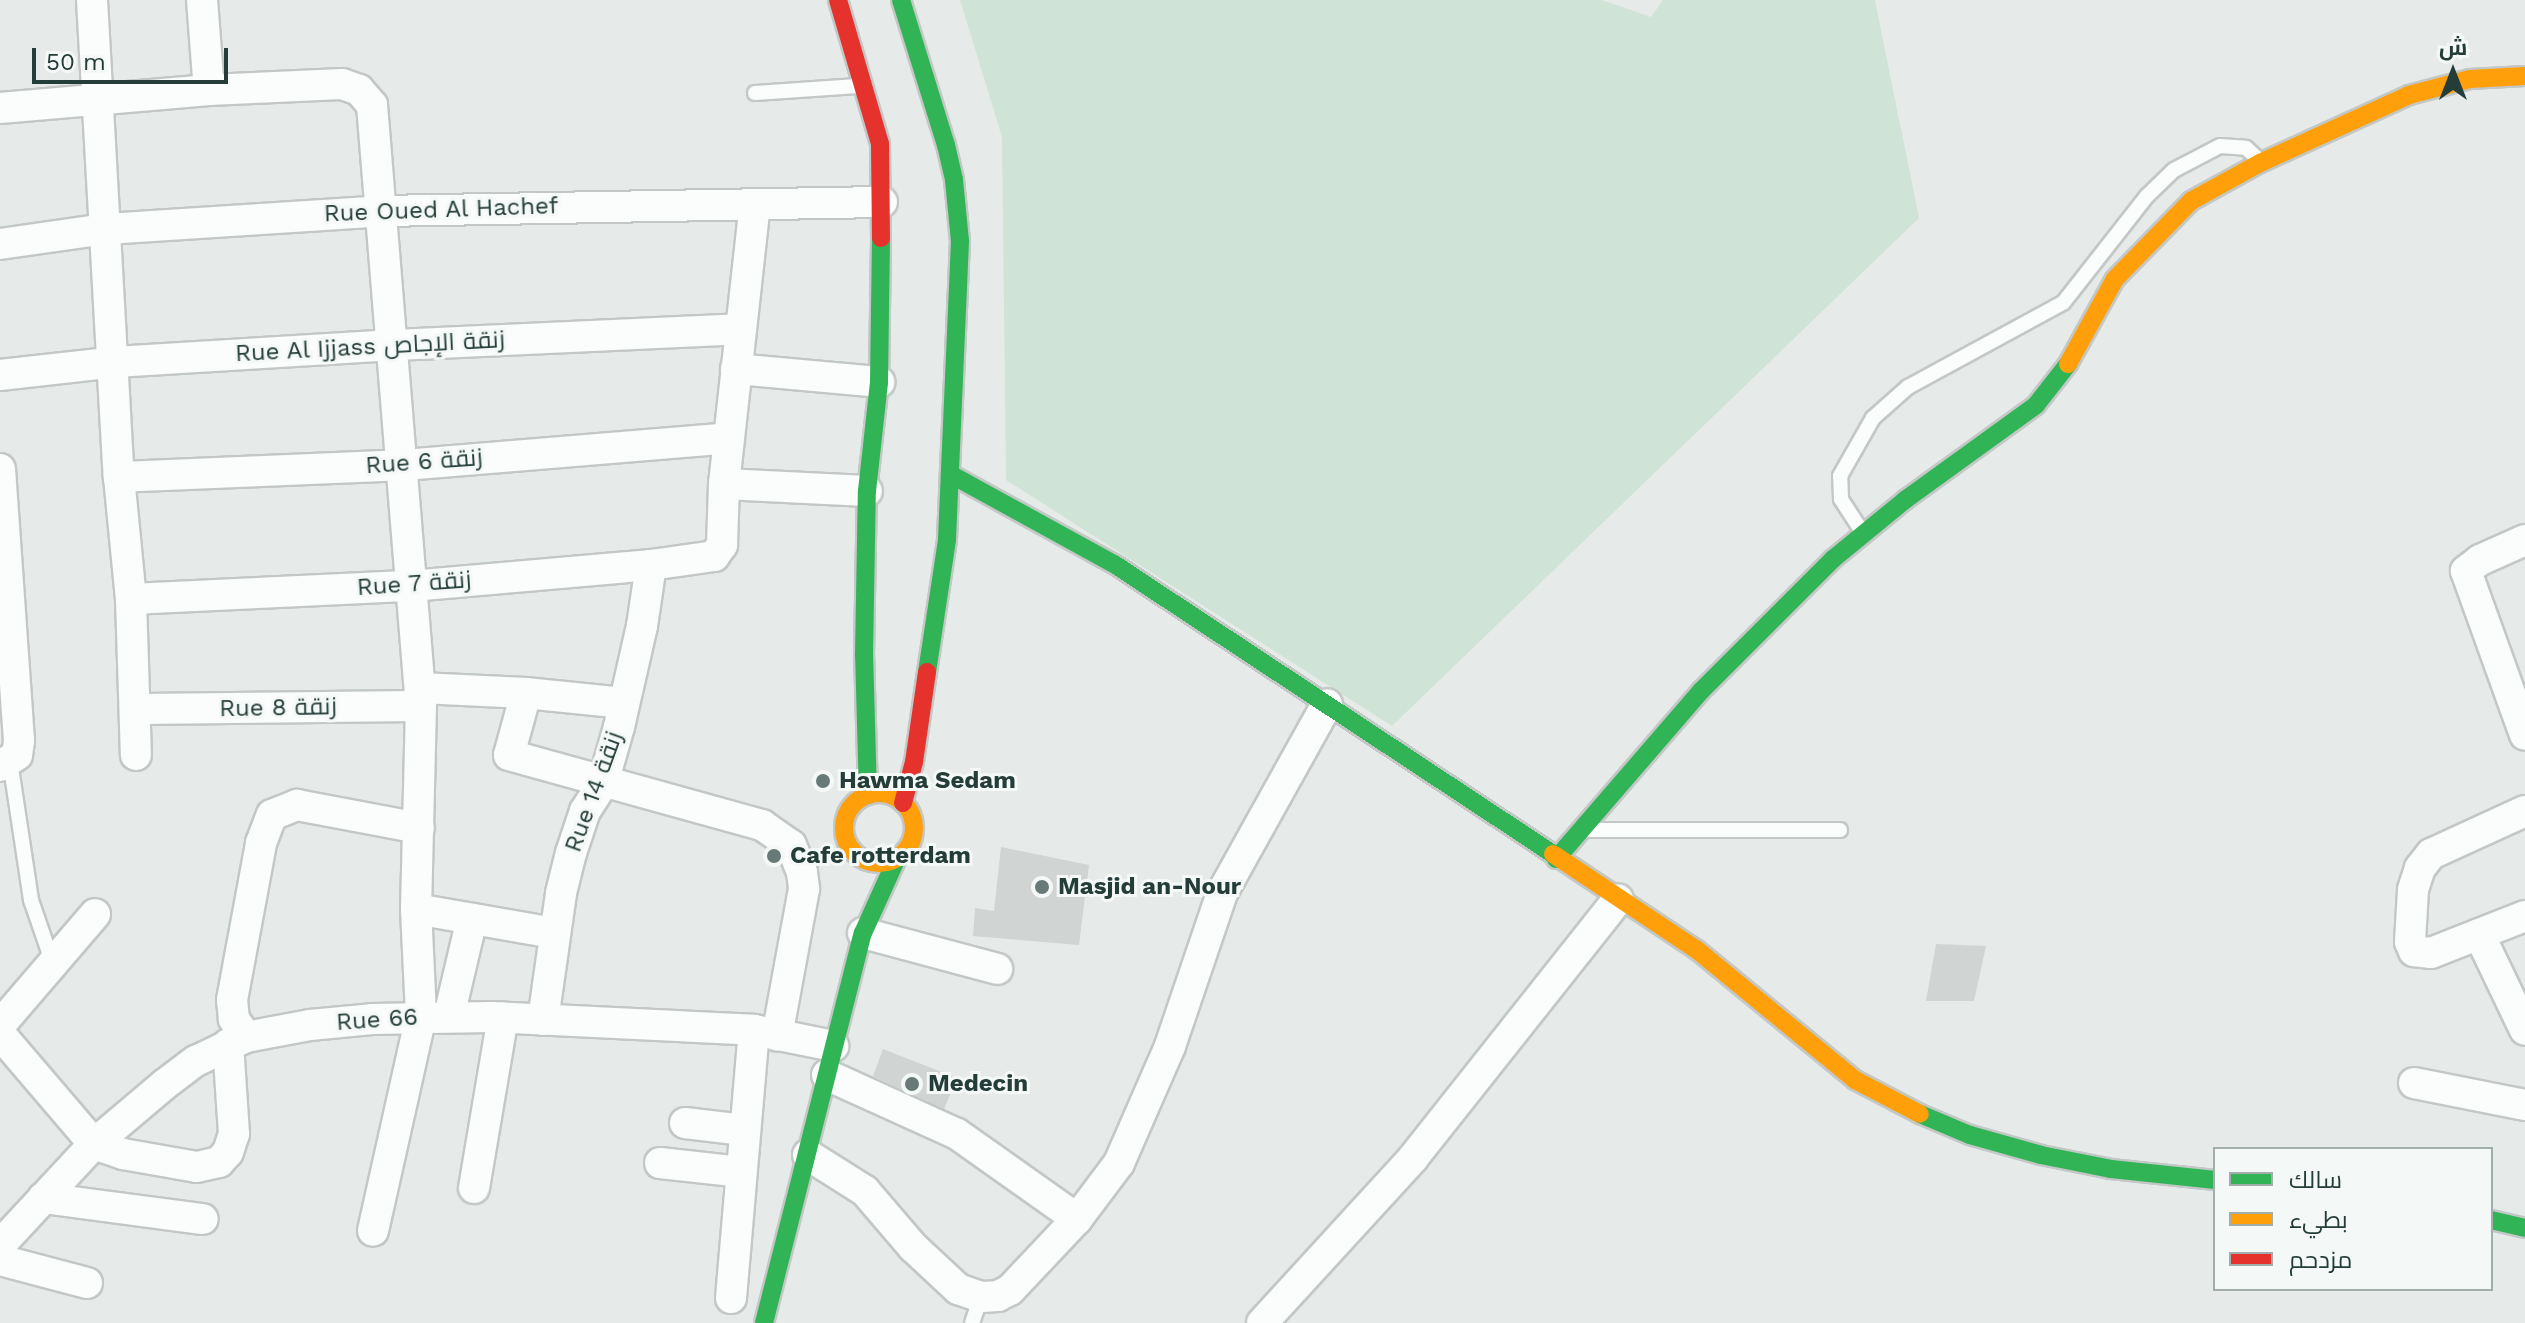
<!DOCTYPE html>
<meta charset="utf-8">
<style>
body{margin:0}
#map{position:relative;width:2525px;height:1323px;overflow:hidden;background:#e6ebe9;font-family:"Work Sans",Cairo,sans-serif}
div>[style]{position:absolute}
.green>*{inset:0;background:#d0e3d7}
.building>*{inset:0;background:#d0d4d3}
.roads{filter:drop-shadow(2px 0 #c3c8c6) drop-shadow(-2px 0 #c3c8c6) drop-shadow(0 2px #c3c8c6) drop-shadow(0 -2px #c3c8c6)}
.lane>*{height:14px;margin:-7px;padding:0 7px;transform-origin:7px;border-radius:7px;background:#fbfcfc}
.street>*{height:30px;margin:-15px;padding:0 15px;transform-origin:15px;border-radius:15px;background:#fbfcfc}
.fast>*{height:18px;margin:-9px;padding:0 9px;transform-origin:9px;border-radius:9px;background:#30b455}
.slow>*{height:18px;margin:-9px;padding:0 9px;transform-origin:9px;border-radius:9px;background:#ff9f0a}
.slow>.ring{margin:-9px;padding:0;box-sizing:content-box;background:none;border:18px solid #ff9f0a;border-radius:50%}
.jam>*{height:18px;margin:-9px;padding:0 9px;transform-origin:9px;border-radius:9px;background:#e5322d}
.dots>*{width:22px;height:22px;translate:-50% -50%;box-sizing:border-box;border:4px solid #f4f9f7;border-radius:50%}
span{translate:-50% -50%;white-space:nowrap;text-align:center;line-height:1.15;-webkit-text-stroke:6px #f4f9f7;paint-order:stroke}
.street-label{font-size:24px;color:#243d39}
.poi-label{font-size:24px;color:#243d39;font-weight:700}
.left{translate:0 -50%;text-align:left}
.legend{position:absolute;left:2213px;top:1147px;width:280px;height:144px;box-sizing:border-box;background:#f4f9f7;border:2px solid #a1aeab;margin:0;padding:10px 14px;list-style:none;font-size:24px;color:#243d39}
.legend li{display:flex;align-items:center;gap:16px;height:40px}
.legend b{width:40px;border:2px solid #a1aeab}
.north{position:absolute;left:2413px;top:32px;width:80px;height:80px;-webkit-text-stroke:6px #f4f9f7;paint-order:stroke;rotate:0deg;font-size:22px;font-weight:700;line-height:32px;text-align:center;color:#243d39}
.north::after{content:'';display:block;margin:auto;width:28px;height:36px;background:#243d39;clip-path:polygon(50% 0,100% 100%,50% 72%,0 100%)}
.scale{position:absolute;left:32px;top:48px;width:196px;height:36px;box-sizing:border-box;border:4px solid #243d39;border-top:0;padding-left:10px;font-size:24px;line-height:28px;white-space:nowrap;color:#243d39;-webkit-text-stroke:6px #f4f9f7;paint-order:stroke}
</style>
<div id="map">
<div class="green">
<i style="clip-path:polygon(960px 0,1602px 0,1651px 17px,1663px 0,1875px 0,1919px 218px,1392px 726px,1006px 480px,1002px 137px)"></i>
</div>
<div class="building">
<i style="clip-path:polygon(1001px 847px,1089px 865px,1079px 945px,973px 936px,975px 908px,994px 911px)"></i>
<i style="clip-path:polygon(1936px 944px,1986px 946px,1974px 1001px,1926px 1001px)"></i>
<i style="clip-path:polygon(883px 1049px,957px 1078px,944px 1109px,873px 1076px)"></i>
</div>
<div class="roads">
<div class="lane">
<i style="left:755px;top:93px;width:103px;rotate:-3.9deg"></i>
<i style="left:1861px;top:530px;width:37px;rotate:-123deg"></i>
<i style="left:1841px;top:499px;width:23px;rotate:-92deg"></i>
<i style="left:1840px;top:476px;width:67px;rotate:-60.4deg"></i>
<i style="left:1873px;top:418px;width:47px;rotate:-41.5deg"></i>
<i style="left:1908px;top:387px;width:176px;rotate:-28.5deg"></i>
<i style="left:2063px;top:303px;width:136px;rotate:-51.9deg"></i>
<i style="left:2147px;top:196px;width:37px;rotate:-44deg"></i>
<i style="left:2174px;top:170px;width:52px;rotate:-27.6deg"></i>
<i style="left:2220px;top:146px;width:26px;rotate:4deg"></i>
<i style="left:2246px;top:148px;width:13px;rotate:42deg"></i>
<i style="left:10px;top:761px;width:141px;rotate:81.4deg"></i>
<i style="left:31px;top:900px;width:68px;rotate:71deg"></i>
<i style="left:1590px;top:830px;width:250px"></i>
<i style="left:972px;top:1323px;width:28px;rotate:-71deg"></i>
</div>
<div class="street">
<i style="left:92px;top:0;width:478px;rotate:86.8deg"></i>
<i style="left:119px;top:477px;width:123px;rotate:84.4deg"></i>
<i style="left:131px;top:599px;width:156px;rotate:88.2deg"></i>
<i style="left:202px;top:0;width:90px;rotate:85.6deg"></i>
<i style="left:0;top:108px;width:210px;rotate:-4.9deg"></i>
<i style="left:209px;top:90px;width:133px;rotate:-2.6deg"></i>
<i style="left:342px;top:84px;width:18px;rotate:19deg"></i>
<i style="left:359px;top:90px;width:20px;rotate:49deg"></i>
<i style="left:372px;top:105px;width:603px;rotate:85.34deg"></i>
<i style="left:421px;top:706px;width:203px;rotate:91.4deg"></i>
<i style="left:416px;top:909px;width:107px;rotate:87.3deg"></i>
<i style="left:421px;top:1016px;width:220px;rotate:102.6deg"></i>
<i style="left:0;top:244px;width:107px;rotate:-8.1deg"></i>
<i style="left:106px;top:229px;width:276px;rotate:-3.7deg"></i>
<i style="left:381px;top:211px;width:501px;rotate:-1.03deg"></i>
<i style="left:736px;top:369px;width:144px;rotate:5.2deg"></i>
<i style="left:0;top:375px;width:116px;rotate:-6.4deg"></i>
<i style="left:115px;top:362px;width:279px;rotate:-3.5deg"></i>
<i style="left:393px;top:345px;width:348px;rotate:-2.6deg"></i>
<i style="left:0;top:469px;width:273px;rotate:86deg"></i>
<i style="left:19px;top:741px;width:14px;rotate:98deg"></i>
<i style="left:17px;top:755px;width:20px;rotate:147deg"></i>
<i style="left:119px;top:477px;width:285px;rotate:-2.4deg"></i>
<i style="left:404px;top:465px;width:326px;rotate:-4.7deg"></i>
<i style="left:724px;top:484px;width:143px;rotate:2.8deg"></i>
<i style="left:2525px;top:540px;width:49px;rotate:156deg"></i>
<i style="left:2480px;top:560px;width:18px;rotate:142deg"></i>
<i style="left:2466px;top:571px;width:174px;rotate:70.2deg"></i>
<i style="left:131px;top:599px;width:280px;rotate:-2.7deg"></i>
<i style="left:411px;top:586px;width:241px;rotate:-5deg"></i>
<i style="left:651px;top:565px;width:64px;rotate:-8.1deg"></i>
<i style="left:714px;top:556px;width:14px;rotate:-54deg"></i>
<i style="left:722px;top:545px;width:61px;rotate:-88.1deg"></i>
<i style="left:724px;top:484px;width:281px;rotate:-83.7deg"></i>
<i style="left:420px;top:688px;width:106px;rotate:2.7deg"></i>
<i style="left:624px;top:703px;width:99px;rotate:-174.2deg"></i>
<i style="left:526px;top:693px;width:64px;rotate:105.3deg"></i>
<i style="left:509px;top:755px;width:263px;rotate:15.5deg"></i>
<i style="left:762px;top:825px;width:35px;rotate:35deg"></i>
<i style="left:791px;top:845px;width:29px;rotate:68deg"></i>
<i style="left:802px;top:872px;width:17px;rotate:83deg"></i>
<i style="left:804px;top:889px;width:149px;rotate:100.4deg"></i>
<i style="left:135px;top:709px;width:286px;rotate:-0.6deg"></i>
<i style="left:2525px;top:811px;width:103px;rotate:155.4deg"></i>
<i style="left:2431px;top:854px;width:18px;rotate:128deg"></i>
<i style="left:2420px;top:868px;width:23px;rotate:108deg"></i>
<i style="left:2413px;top:890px;width:52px;rotate:93.3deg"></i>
<i style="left:2410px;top:942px;width:10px;rotate:66deg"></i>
<i style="left:2414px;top:951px;width:17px;rotate:7deg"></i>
<i style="left:2431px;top:953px;width:101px;rotate:-21.5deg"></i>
<i style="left:416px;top:909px;width:139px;rotate:9.9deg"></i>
<i style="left:863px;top:933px;width:139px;rotate:15deg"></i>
<i style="left:2479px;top:934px;width:106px;rotate:64.4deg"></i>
<i style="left:449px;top:1016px;width:100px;rotate:-76.7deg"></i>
<i style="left:543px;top:1020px;width:128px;rotate:-81.9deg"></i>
<i style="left:561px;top:893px;width:41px;rotate:-76deg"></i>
<i style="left:571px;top:853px;width:44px;rotate:-71.6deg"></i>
<i style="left:585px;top:811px;width:33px;rotate:-57deg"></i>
<i style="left:603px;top:783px;width:58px;rotate:-74.1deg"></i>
<i style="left:619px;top:727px;width:104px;rotate:-77.2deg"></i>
<i style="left:642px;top:626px;width:62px;rotate:-81.6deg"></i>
<i style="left:0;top:1025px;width:146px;rotate:-49.4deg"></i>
<i style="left:0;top:1034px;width:145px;rotate:49.5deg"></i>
<i style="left:94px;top:1144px;width:31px;rotate:19deg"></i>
<i style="left:123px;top:1154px;width:75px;rotate:10deg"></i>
<i style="left:197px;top:1167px;width:23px;rotate:-13deg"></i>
<i style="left:219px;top:1162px;width:13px;rotate:-48deg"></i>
<i style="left:228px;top:1152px;width:19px;rotate:-72deg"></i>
<i style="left:234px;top:1134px;width:90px;rotate:-93.8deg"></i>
<i style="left:246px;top:1037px;width:22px;rotate:-124deg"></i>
<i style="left:234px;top:1019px;width:19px;rotate:-96deg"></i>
<i style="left:232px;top:1000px;width:160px;rotate:-79.5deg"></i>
<i style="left:261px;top:843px;width:30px;rotate:-69deg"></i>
<i style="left:272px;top:815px;width:27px;rotate:-22deg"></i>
<i style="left:297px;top:805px;width:124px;rotate:10.7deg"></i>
<i style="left:827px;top:1075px;width:143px;rotate:24.4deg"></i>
<i style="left:957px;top:1134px;width:147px;rotate:35.3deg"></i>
<i style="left:2414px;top:1083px;width:113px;rotate:11.2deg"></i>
<i style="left:685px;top:1123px;width:59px;rotate:6.8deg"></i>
<i style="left:808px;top:1155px;width:67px;rotate:32.3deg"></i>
<i style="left:865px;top:1191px;width:74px;rotate:49.4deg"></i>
<i style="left:913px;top:1247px;width:62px;rotate:43deg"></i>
<i style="left:958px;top:1289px;width:24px;rotate:19deg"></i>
<i style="left:981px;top:1297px;width:17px;rotate:-3deg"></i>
<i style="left:998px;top:1296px;width:13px;rotate:-27deg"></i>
<i style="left:1010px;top:1290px;width:98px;rotate:-46.7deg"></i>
<i style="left:1077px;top:1219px;width:70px;rotate:-53.1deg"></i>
<i style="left:1119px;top:1163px;width:128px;rotate:-66.4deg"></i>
<i style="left:1170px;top:1046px;width:162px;rotate:-71.2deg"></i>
<i style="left:1222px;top:893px;width:216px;rotate:-60.9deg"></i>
<i style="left:660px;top:1163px;width:81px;rotate:6.3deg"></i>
<i style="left:474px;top:1188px;width:173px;rotate:-80.4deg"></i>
<i style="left:43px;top:1198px;width:161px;rotate:7.5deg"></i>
<i style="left:0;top:1245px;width:138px;rotate:-47.1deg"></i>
<i style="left:94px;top:1144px;width:93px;rotate:-40.2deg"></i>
<i style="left:165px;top:1084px;width:39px;rotate:-37deg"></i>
<i style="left:196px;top:1061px;width:55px;rotate:-25.6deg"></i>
<i style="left:246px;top:1037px;width:65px;rotate:-10.6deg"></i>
<i style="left:310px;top:1025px;width:62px;rotate:-5.5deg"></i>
<i style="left:372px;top:1019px;width:119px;rotate:-1deg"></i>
<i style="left:491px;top:1017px;width:263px;rotate:2.8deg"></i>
<i style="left:754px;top:1030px;width:81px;rotate:11.4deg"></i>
<i style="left:0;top:1260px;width:90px;rotate:14.8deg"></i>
<i style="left:731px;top:1298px;width:269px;rotate:-85.1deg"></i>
<i style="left:1262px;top:1323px;width:224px;rotate:-47.5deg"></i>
<i style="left:1413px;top:1158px;width:330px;rotate:-51.6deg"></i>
</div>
<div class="fast">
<i style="left:901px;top:0;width:152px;rotate:72.8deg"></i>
<i style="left:946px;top:145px;width:36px;rotate:77deg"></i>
<i style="left:954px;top:180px;width:61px;rotate:84.4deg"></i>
<i style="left:960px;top:241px;width:299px;rotate:92.5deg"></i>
<i style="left:947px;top:540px;width:134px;rotate:98.6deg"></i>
<i style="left:950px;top:474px;width:187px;rotate:28.8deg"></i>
<i style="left:1114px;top:564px;width:526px;rotate:33.45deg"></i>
<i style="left:868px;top:795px;width:140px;rotate:-91.6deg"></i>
<i style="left:864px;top:655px;width:164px;rotate:-89deg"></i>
<i style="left:867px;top:491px;width:110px;rotate:-83.7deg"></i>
<i style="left:879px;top:382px;width:144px;rotate:-89.2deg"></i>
<i style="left:1556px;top:859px;width:223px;rotate:-49.2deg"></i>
<i style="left:1702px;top:690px;width:185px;rotate:-45deg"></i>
<i style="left:1833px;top:559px;width:93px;rotate:-39.3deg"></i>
<i style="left:1905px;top:500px;width:162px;rotate:-35.9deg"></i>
<i style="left:2036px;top:405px;width:52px;rotate:-52deg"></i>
<i style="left:1920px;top:1114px;width:54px;rotate:22.8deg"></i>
<i style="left:1970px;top:1135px;width:74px;rotate:15.7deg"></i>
<i style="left:2041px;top:1155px;width:71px;rotate:11.3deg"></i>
<i style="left:2111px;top:1169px;width:105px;rotate:6deg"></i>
<i style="left:2491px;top:1220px;width:35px;rotate:13deg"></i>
<i style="left:764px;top:1323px;width:402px;rotate:-75.8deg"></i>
<i style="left:863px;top:933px;width:82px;rotate:-65.6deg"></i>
</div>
<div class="slow">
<i style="left:2068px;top:364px;width:97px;rotate:-61.1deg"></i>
<i style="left:2115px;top:279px;width:109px;rotate:-45.7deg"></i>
<i style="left:2191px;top:201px;width:79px;rotate:-28.8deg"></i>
<i style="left:2260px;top:163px;width:164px;rotate:-24.5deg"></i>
<i style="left:2409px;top:95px;width:63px;rotate:-14.7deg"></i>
<i style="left:2470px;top:79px;width:55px;rotate:-3.1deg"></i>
<i class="ring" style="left:844px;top:793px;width:52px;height:52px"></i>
<i style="left:1553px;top:854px;width:173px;rotate:33.7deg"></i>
<i style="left:1697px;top:950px;width:205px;rotate:39.4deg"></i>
<i style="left:1855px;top:1080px;width:73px;rotate:27.6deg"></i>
</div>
<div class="jam">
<i style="left:838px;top:0;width:150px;rotate:73.7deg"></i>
<i style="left:880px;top:144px;width:94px;rotate:89.4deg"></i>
<i style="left:903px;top:803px;width:42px;rotate:-75deg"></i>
<i style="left:914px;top:762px;width:91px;rotate:-81.8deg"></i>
</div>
</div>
<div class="dots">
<i style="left:823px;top:781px;background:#687a77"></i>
<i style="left:774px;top:856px;background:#687a77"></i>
<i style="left:1042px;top:887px;background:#687a77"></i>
<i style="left:912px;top:1084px;background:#687a77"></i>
</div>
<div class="street-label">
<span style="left:441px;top:210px;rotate:-2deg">Rue Oued Al Hachef</span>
<span style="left:370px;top:347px;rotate:-3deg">Rue Al Ijjass زنقة الإجاص</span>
<span style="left:424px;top:462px;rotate:-4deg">Rue 6 زنقة</span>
<span style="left:414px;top:584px;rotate:-4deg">Rue 7 زنقة</span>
<span style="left:278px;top:708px;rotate:-1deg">Rue 8 زنقة</span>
<span style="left:594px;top:792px;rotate:-70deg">Rue 14 زنقة</span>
<span style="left:377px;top:1020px;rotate:-4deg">Rue 66</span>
</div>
<div class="poi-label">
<span class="left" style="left:839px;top:781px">Hawma Sedam</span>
<span class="left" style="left:790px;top:856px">Cafe rotterdam</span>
<span class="left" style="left:1058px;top:887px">Masjid an-Nour</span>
<span class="left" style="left:928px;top:1084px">Medecin</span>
</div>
<ul class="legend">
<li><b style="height:10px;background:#30b455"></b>سالك</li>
<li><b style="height:10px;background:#ff9f0a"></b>بطيء</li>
<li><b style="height:10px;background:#e5322d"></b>مزدحم</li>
</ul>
<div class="north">ش</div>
<div class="scale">50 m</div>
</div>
